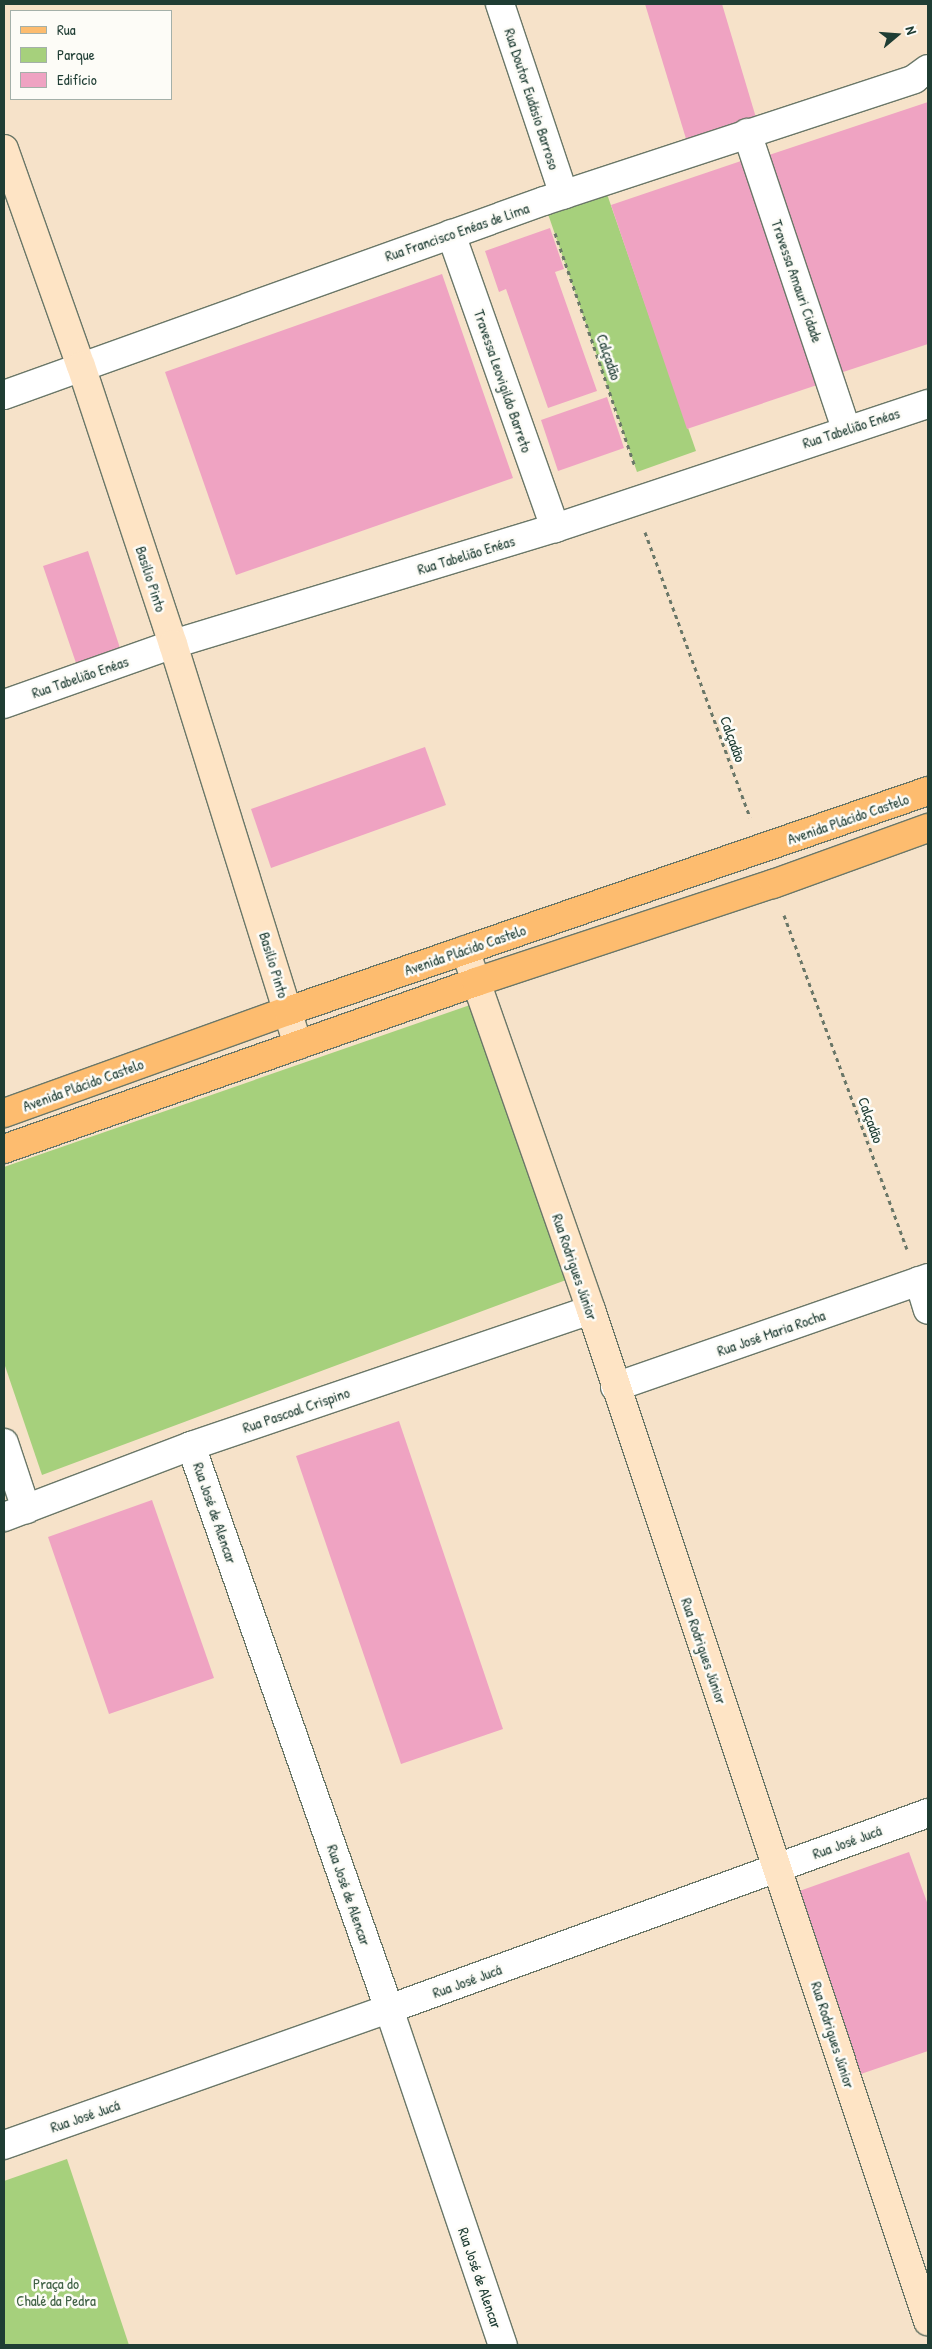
<!DOCTYPE html>
<meta charset="utf-8">
<style>
body{margin:0}
#map{position:relative;width:932px;height:2349px;overflow:hidden;background:#f6e2c9;font-family:"Patrick Hand",sans-serif}
div>[style]{position:absolute}
.green>*{inset:0;background:#a6d07c}
.building>*{inset:0;background:#efa3c2}
.path>*{height:3px;margin-top:-1.5px;transform-origin:0;background:repeating-linear-gradient(90deg,#6a7768 0 4px,transparent 0 8px)}
.roads{filter:drop-shadow(1px 0 #6a7768) drop-shadow(-1px 0 #6a7768) drop-shadow(0 1px #6a7768) drop-shadow(0 -1px #6a7768)}
.minor>*{height:28px;margin:-14px;padding:0 14px;transform-origin:14px;border-radius:14px;background:#fff}
.secondary>*{height:28px;margin:-14px;padding:0 14px;transform-origin:14px;border-radius:14px;background:#fee4c5}
.primary>*{height:28px;margin:-14px;padding:0 14px;transform-origin:14px;border-radius:14px;background:#fdbc6f}
span{translate:-50% -50%;white-space:nowrap;text-align:center;line-height:1.15;-webkit-text-stroke:5px #fdfcf7;paint-order:stroke}
.street-label{font-size:15px;color:#1f3d34}
.park-label{font-size:15px;color:#416246}
.frame{position:absolute;inset:0;border:5px solid #1f3d34;pointer-events:none}
.legend{position:absolute;left:10px;top:10px;width:162px;height:90px;box-sizing:border-box;background:#fdfcf7;border:1px solid #a4b0a9;margin:0;padding:6px 9px;list-style:none;font-size:15px;color:#1f3d34}
.legend li{display:flex;align-items:center;gap:10px;height:25px}
.legend b{width:25px;border:1px solid #a4b0a9}
.north{position:absolute;left:872px;top:10px;width:50px;height:50px;-webkit-text-stroke:4px #fdfcf7;paint-order:stroke;rotate:72deg;font-size:14px;font-weight:700;line-height:20px;text-align:center;color:#1f3d34}
.north::after{content:'';display:block;margin:auto;width:18px;height:22px;background:#1f3d34;clip-path:polygon(50% 0,100% 100%,50% 72%,0 100%)}
</style>
<div id="map">
<div class="green">
<i style="clip-path:polygon(607px 194px,696px 451px,637px 472px,548px 214px)"></i>
<i style="clip-path:polygon(470px 1005px,566px 1280px,42px 1475px,4px 1363px,4px 1167px)"></i>
<i style="clip-path:polygon(67px 2159px,129px 2345px,4px 2345px,4px 2181px)"></i>
</div>
<div class="building">
<i style="clip-path:polygon(645px 4px,722px 4px,757px 121px,687px 142px)"></i>
<i style="clip-path:polygon(928px 102px,928px 344px,837px 374px,763px 157px)"></i>
<i style="clip-path:polygon(744px 160px,820px 384px,687px 429px,611px 205px)"></i>
<i style="clip-path:polygon(550px 228px,564px 269px,555px 272px,597px 391px,548px 408px,506px 289px,499px 292px,485px 251px)"></i>
<i style="clip-path:polygon(442px 274px,513px 478px,236px 575px,165px 372px)"></i>
<i style="clip-path:polygon(607px 397px,624px 448px,558px 471px,541px 420px)"></i>
<i style="clip-path:polygon(88px 551px,120px 648px,76px 663px,43px 566px)"></i>
<i style="clip-path:polygon(425px 747px,446px 805px,271px 868px,251px 809px)"></i>
<i style="clip-path:polygon(399px 1421px,503px 1729px,401px 1764px,296px 1456px)"></i>
<i style="clip-path:polygon(152px 1500px,214px 1678px,109px 1714px,48px 1537px)"></i>
<i style="clip-path:polygon(909px 1852px,928px 1905px,928px 2051px,855px 2076px,791px 1894px)"></i>
</div>
<div class="path">
<i style="left:555px;top:233px;width:246px;rotate:71.1deg"></i>
<i style="left:645px;top:532px;width:304px;rotate:69.8deg"></i>
<i style="left:784px;top:915px;width:356px;rotate:69.8deg"></i>
</div>
<div class="roads">
<div class="minor">
<i style="left:500px;top:4px;width:201px;rotate:71.5deg"></i>
<i style="left:747px;top:133px;width:312px;rotate:71.5deg"></i>
<i style="left:451px;top:234px;width:312px;rotate:70.5deg"></i>
<i style="left:4px;top:395px;width:574px;rotate:-19.76deg"></i>
<i style="left:544px;top:201px;width:390px;rotate:-18.2deg"></i>
<i style="left:914px;top:79px;width:17px;rotate:-36deg"></i>
<i style="left:4px;top:704px;width:179px;rotate:-19.5deg"></i>
<i style="left:173px;top:644px;width:399px;rotate:-16.9deg"></i>
<i style="left:555px;top:528px;width:393px;rotate:-18.4deg"></i>
<i style="left:919px;top:1281px;width:30px;rotate:73deg"></i>
<i style="left:615px;top:1387px;width:331px;rotate:-19.2deg"></i>
<i style="left:4px;top:1443px;width:70px;rotate:71.6deg"></i>
<i style="left:191px;top:1446px;width:597px;rotate:70.62deg"></i>
<i style="left:389px;top:2009px;width:355px;rotate:71.3deg"></i>
<i style="left:4px;top:1517px;width:200px;rotate:-20.8deg"></i>
<i style="left:191px;top:1446px;width:422px;rotate:-18.8deg"></i>
<i style="left:4px;top:2145px;width:408px;rotate:-19.5deg"></i>
<i style="left:389px;top:2009px;width:574px;rotate:-19.98deg"></i>
</div>
<div class="secondary">
<i style="left:4px;top:149px;width:230px;rotate:70.5deg"></i>
<i style="left:81px;top:366px;width:293px;rotate:71.7deg"></i>
<i style="left:173px;top:644px;width:420px;rotate:72.7deg"></i>
<i style="left:465px;top:950px;width:381px;rotate:70.7deg"></i>
<i style="left:591px;top:1310px;width:1066px;rotate:71.57deg"></i>
</div>
<div class="primary">
<i style="left:4px;top:1113px;width:302px;rotate:-19.8deg"></i>
<i style="left:288px;top:1011px;width:677px;rotate:-18.97deg"></i>
<i style="left:4px;top:1149px;width:501px;rotate:-19.48deg"></i>
<i style="left:476px;top:982px;width:313px;rotate:-18.3deg"></i>
<i style="left:773px;top:884px;width:165px;rotate:-19.9deg"></i>
</div>
</div>
<div class="street-label">
<span style="left:532px;top:99px;rotate:72deg">Rua Doutor Eudásio Barroso</span>
<span style="left:457px;top:232px;rotate:-19deg">Rua Francisco Enéas de Lima</span>
<span style="left:797px;top:281px;rotate:71deg">Travessa Amauri Cidade</span>
<span style="left:609px;top:357px;rotate:71deg">Calçadão</span>
<span style="left:503px;top:381px;rotate:71deg">Travessa Leovigildo Barreto</span>
<span style="left:851px;top:428px;rotate:-18deg">Rua Tabelião Enéas</span>
<span style="left:466px;top:555px;rotate:-17deg">Rua Tabelião Enéas</span>
<span style="left:151px;top:579px;rotate:72deg">Basilio Pinto</span>
<span style="left:80px;top:677px;rotate:-19deg">Rua Tabelião Enéas</span>
<span style="left:733px;top:739px;rotate:70deg">Calçadão</span>
<span style="left:848px;top:819px;rotate:-19deg">Avenida Plácido Castelo</span>
<span style="left:465px;top:950px;rotate:-19deg">Avenida Plácido Castelo</span>
<span style="left:274px;top:965px;rotate:73deg">Basilio Pinto</span>
<span style="left:83px;top:1085px;rotate:-20deg">Avenida Plácido Castelo</span>
<span style="left:871px;top:1120px;rotate:70deg">Calçadão</span>
<span style="left:575px;top:1267px;rotate:71deg">Rua Rodrigues Júnior</span>
<span style="left:771px;top:1333px;rotate:-19deg">Rua José Maria Rocha</span>
<span style="left:296px;top:1410px;rotate:-19deg">Rua Pascoal Crispino</span>
<span style="left:215px;top:1513px;rotate:71deg">Rua José de Alencar</span>
<span style="left:704px;top:1651px;rotate:71deg">Rua Rodrigues Júnior</span>
<span style="left:847px;top:1842px;rotate:-20deg">Rua José Jucá</span>
<span style="left:349px;top:1895px;rotate:71deg">Rua José de Alencar</span>
<span style="left:467px;top:1981px;rotate:-20deg">Rua José Jucá</span>
<span style="left:833px;top:2035px;rotate:72deg">Rua Rodrigues Júnior</span>
<span style="left:85px;top:2116px;rotate:-19deg">Rua José Jucá</span>
<span style="left:480px;top:2278px;rotate:71deg">Rua José de Alencar</span>
</div>
<div class="park-label">
<span style="left:56px;top:2292px">Praça do<br>Chalé da Pedra</span>
</div>
<div class="frame"></div>
<ul class="legend">
<li><b style="height:6px;background:#fdbc6f"></b>Rua</li>
<li><b style="height:14px;background:#a6d07c"></b>Parque</li>
<li><b style="height:14px;background:#efa3c2"></b>Edifício</li>
</ul>
<div class="north">N</div>
</div>
